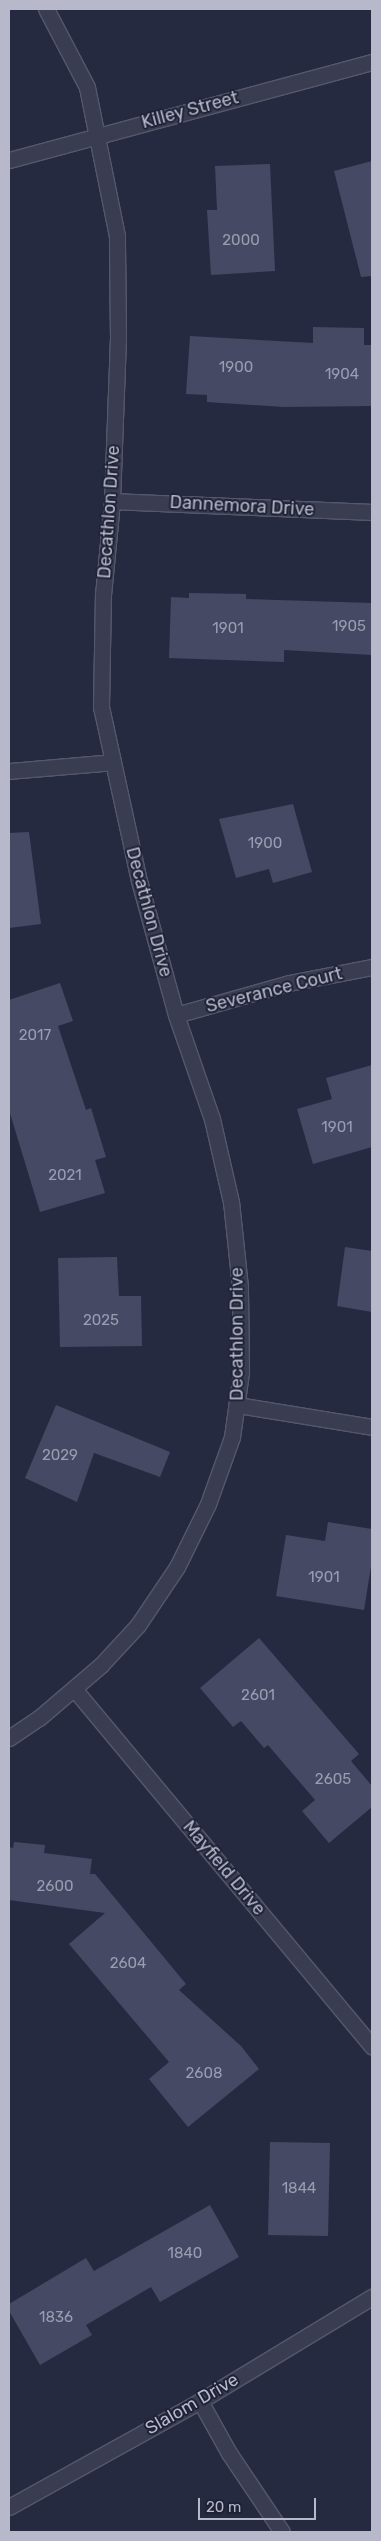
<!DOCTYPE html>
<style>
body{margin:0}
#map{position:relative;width:381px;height:2541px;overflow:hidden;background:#262a41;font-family:Rubik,sans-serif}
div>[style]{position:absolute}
.building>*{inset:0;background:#454963}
.roads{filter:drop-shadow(1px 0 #55586b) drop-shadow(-1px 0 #55586b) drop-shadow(0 1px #55586b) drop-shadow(0 -1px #55586b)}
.minor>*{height:15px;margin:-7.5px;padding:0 7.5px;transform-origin:7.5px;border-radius:7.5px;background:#3a3d51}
span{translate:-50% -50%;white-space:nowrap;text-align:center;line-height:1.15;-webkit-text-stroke:4px #1f2236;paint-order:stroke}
.number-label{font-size:15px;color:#9a9db1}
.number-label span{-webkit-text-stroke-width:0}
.street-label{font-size:18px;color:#b7b9cb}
.frame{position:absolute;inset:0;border:10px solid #b7b9cb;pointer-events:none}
.scale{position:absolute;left:198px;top:2498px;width:118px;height:22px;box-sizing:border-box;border:2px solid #b7b9cb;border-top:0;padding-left:6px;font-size:15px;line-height:18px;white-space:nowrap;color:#b7b9cb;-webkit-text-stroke:4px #1f2236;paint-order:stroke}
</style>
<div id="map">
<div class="building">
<i style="clip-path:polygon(372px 161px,372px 276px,361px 277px,334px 171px)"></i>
<i style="clip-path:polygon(270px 164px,275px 271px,211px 275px,207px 210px,217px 210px,215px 166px)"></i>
<i style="clip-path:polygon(313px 327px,364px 328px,364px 345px,372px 345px,372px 406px,283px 407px,207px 402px,207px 395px,186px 394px,190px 336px,313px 343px)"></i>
<i style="clip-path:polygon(189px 593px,246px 594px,246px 599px,372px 603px,372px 655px,284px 650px,284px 662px,169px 658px,171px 597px,189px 598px)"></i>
<i style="clip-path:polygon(293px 804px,312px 872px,273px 883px,269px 869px,236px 878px,219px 819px)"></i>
<i style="clip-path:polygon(29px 832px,41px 924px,9px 928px,9px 833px)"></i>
<i style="clip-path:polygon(60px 983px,73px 1021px,58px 1026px,86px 1110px,91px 1108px,106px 1157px,95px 1160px,105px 1193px,40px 1212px,9px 1110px,9px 1000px)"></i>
<i style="clip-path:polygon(372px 1065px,372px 1147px,313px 1164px,297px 1109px,332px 1099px,326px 1078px)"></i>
<i style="clip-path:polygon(345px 1247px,372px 1251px,372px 1312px,337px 1306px)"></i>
<i style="clip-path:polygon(117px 1257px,119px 1296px,141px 1296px,142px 1346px,60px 1347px,58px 1258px)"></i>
<i style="clip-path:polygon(56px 1405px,170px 1452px,160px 1477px,94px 1453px,77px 1502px,25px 1478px)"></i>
<i style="clip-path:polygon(328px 1522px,372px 1529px,372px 1560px,364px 1610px,276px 1596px,286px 1535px,325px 1541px)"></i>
<i style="clip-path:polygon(259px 1638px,359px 1754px,351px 1761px,372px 1786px,372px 1807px,329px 1843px,302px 1811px,315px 1800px,268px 1745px,264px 1748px,241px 1721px,233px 1727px,200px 1688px)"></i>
<i style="clip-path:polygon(14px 1842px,45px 1845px,44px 1853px,92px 1859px,90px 1874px,95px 1874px,186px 1984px,179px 1990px,241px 2046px,259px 2069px,188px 2127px,149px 2079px,169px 2062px,69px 1944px,105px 1913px,9px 1900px,9px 1847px,13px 1848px)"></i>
<i style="clip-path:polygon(270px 2142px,330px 2143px,328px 2236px,268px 2235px)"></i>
<i style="clip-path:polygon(210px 2205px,239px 2257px,160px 2302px,151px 2287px,86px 2325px,92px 2335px,40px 2365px,9px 2311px,9px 2304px,86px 2258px,94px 2271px)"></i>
</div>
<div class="roads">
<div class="minor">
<i style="left:9px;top:160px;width:376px;rotate:-15.1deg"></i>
<i style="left:112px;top:501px;width:260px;rotate:2.4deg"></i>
<i style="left:9px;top:771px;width:104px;rotate:-4.9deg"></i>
<i style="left:176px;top:1015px;width:117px;rotate:-15.8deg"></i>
<i style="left:289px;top:983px;width:85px;rotate:-10.9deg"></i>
<i style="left:238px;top:1405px;width:136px;rotate:9.3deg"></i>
<i style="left:75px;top:1690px;width:464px;rotate:50.2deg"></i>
<i style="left:9px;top:1738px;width:36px;rotate:-34deg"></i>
<i style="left:39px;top:1718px;width:82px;rotate:-40.5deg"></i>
<i style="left:101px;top:1665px;width:54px;rotate:-47.2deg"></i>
<i style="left:138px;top:1625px;width:70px;rotate:-56.1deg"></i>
<i style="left:177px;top:1567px;width:70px;rotate:-63.8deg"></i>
<i style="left:208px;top:1504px;width:71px;rotate:-70.3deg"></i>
<i style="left:232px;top:1437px;width:66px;rotate:-82.1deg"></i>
<i style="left:241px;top:1372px;width:85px;rotate:-90.7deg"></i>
<i style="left:240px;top:1287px;width:85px;rotate:-96deg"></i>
<i style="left:231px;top:1202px;width:85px;rotate:-102.9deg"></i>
<i style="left:212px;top:1119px;width:110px;rotate:-109.1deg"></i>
<i style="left:176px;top:1015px;width:139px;rotate:-105.4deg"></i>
<i style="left:139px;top:881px;width:178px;rotate:-102.3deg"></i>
<i style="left:101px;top:707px;width:112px;rotate:-89deg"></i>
<i style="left:103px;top:595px;width:94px;rotate:-84.5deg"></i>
<i style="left:112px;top:501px;width:163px;rotate:-87.9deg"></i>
<i style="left:118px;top:338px;width:102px;rotate:-90.6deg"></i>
<i style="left:117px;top:236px;width:152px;rotate:-101.4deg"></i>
<i style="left:87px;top:87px;width:88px;rotate:-117.7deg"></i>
<i style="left:200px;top:2401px;width:60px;rotate:60.9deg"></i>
<i style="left:229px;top:2453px;width:95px;rotate:56.1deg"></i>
<i style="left:9px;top:2507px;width:218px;rotate:-29deg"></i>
<i style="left:200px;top:2401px;width:201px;rotate:-31.2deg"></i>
</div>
</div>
<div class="number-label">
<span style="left:241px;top:241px">2000</span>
<span style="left:236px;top:368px">1900</span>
<span style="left:342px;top:375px">1904</span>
<span style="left:349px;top:627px">1905</span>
<span style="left:228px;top:629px">1901</span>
<span style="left:265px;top:844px">1900</span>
<span style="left:35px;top:1036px">2017</span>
<span style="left:337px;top:1128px">1901</span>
<span style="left:65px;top:1176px">2021</span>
<span style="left:101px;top:1321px">2025</span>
<span style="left:60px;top:1456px">2029</span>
<span style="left:324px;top:1578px">1901</span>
<span style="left:258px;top:1696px">2601</span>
<span style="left:333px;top:1780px">2605</span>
<span style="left:55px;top:1887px">2600</span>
<span style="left:128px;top:1964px">2604</span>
<span style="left:204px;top:2074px">2608</span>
<span style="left:299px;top:2189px">1844</span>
<span style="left:185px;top:2254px">1840</span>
<span style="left:56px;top:2318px">1836</span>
</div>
<div class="street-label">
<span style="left:190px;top:110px;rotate:-15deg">Killey Street</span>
<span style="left:242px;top:506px;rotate:3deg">Dannemora Drive</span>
<span style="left:109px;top:512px;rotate:-86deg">Decathlon Drive</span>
<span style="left:149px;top:912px;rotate:75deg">Decathlon Drive</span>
<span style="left:274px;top:990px;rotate:-14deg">Severance Court</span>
<span style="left:237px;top:1334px;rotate:-90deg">Decathlon Drive</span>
<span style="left:224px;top:1868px;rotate:50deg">Mayfield Drive</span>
<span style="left:192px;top:2404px;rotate:-30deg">Slalom Drive</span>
</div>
<div class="frame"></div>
<div class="scale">20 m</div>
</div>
